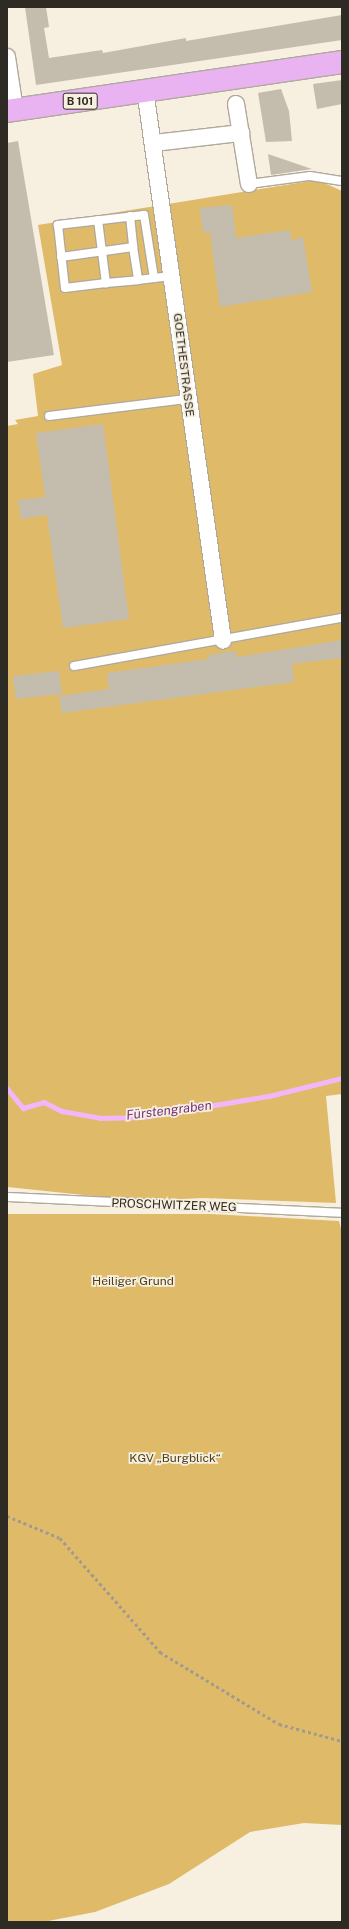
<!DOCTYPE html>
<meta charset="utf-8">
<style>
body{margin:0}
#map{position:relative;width:349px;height:1929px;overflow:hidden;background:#f7efdf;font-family:"Public Sans",sans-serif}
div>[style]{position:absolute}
.green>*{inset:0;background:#dfbb69}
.stream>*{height:4.5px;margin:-2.25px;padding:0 2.25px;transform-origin:2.25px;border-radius:2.25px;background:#f1b7f9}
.building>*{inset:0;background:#c4bdad}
.path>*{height:2.5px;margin-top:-1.25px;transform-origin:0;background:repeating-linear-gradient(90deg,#a09a8f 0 3px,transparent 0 6px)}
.roads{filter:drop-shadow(1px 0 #b0a99a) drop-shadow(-1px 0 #b0a99a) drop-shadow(0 1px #b0a99a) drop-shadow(0 -1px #b0a99a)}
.lane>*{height:8px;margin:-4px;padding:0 4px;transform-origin:4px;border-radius:4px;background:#fff}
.street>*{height:16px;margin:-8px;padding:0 8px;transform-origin:8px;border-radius:8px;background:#fff}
.primary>*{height:22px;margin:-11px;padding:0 11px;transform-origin:11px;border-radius:11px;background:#e9b3f1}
span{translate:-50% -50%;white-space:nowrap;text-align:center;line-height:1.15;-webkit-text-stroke:3.5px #f7efdf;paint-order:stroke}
.shield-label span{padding:1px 3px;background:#f7efdf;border:1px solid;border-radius:3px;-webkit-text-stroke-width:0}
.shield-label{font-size:11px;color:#2e2b25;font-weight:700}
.street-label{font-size:12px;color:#2e2b25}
.park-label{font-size:12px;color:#4e3f1b}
.water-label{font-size:13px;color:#75327f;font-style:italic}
.frame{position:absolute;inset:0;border:8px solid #2e2b25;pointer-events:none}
</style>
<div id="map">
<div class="green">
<i style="clip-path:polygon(310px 181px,320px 181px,342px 191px,342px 1094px,326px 1096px,336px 1203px,203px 1198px,141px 1201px,7px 1187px,7px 426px,18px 424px,15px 420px,38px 416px,33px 374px,62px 365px,38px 225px)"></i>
<i style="clip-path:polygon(7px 1214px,212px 1214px,339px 1221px,342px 1232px,342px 1825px,304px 1823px,250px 1832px,169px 1884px,95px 1912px,43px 1922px,7px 1922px)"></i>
</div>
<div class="stream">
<i style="left:7px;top:1088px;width:26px;rotate:51deg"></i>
<i style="left:23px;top:1108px;width:22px;rotate:-16deg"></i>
<i style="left:44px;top:1102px;width:20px;rotate:27deg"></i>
<i style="left:62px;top:1111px;width:39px;rotate:10deg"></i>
<i style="left:100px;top:1118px;width:43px;rotate:-1.3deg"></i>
<i style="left:143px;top:1117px;width:128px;rotate:-9.5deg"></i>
<i style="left:269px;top:1096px;width:75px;rotate:-13.9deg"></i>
</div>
<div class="building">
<i style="clip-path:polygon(25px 7px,46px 7px,49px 27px,44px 28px,49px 58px,102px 50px,103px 53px,186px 38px,186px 41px,342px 15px,342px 40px,36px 85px)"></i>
<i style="clip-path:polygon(342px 80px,342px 104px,317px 109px,313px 84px)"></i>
<i style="clip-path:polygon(281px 89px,289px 111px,292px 141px,266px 142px,258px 93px)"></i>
<i style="clip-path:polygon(18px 141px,54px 355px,7px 362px,7px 143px)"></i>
<i style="clip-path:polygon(268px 154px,312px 169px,271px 175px)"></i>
<i style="clip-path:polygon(232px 205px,236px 238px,290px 230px,291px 240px,303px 237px,312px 292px,220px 307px,210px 232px,203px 233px,200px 208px)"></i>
<i style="clip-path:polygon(103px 424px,129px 619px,63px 628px,47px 515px,21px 519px,18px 500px,45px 497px,36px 433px)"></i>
<i style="clip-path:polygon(342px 640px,342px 658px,292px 664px,294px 682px,62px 713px,59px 696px,109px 689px,107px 673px,209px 659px,208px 655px,236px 651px,237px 657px)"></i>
<i style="clip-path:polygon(59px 671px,62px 694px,16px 699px,13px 676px)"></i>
</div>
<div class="path">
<i style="left:7px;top:1516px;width:57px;rotate:22.5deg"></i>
<i style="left:60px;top:1538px;width:152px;rotate:48.7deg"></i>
<i style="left:160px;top:1652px;width:139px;rotate:31.2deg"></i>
<i style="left:279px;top:1724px;width:65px;rotate:15.1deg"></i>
</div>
<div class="roads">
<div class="lane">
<i style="left:249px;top:184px;width:62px;rotate:-7.5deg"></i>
<i style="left:310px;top:176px;width:32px;rotate:9deg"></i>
<i style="left:130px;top:216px;width:31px;rotate:84deg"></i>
<i style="left:98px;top:220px;width:64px;rotate:82.8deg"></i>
<i style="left:61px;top:257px;width:73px;rotate:-7.9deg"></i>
<i style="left:133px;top:247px;width:33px;rotate:81deg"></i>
<i style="left:154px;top:278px;width:64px;rotate:-99deg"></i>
<i style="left:144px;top:215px;width:87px;rotate:173.4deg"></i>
<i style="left:58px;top:225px;width:63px;rotate:83.7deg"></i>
<i style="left:65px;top:288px;width:41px;rotate:-7deg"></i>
<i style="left:106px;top:283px;width:32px;rotate:-5deg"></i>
<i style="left:138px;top:280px;width:33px;rotate:-7deg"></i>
<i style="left:49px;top:416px;width:138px;rotate:-7.1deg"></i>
<i style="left:74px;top:666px;width:272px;rotate:-10.2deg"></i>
<i style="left:7px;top:1197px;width:335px;rotate:2.7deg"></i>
</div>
<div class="street">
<i style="left:7px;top:57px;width:54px;rotate:81.4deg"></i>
<i style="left:145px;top:90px;width:556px;rotate:81.93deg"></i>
<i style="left:236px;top:104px;width:81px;rotate:80.8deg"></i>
<i style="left:154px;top:143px;width:88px;rotate:-6.6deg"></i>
</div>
<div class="primary">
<i style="left:7px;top:111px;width:339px;rotate:-8.3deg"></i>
</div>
</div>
<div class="shield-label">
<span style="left:80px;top:101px">B 101</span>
</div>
<div class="street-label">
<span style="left:183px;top:365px;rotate:83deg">GOETHESTRASSE</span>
<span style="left:174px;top:1206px;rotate:2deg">PROSCHWITZER WEG</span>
</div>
<div class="park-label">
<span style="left:133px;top:1282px">Heiliger Grund</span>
<span style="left:175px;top:1459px">KGV „Burgblick“</span>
</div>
<div class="water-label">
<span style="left:169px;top:1111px;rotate:-7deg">Fürstengraben</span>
</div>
<div class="frame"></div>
</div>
